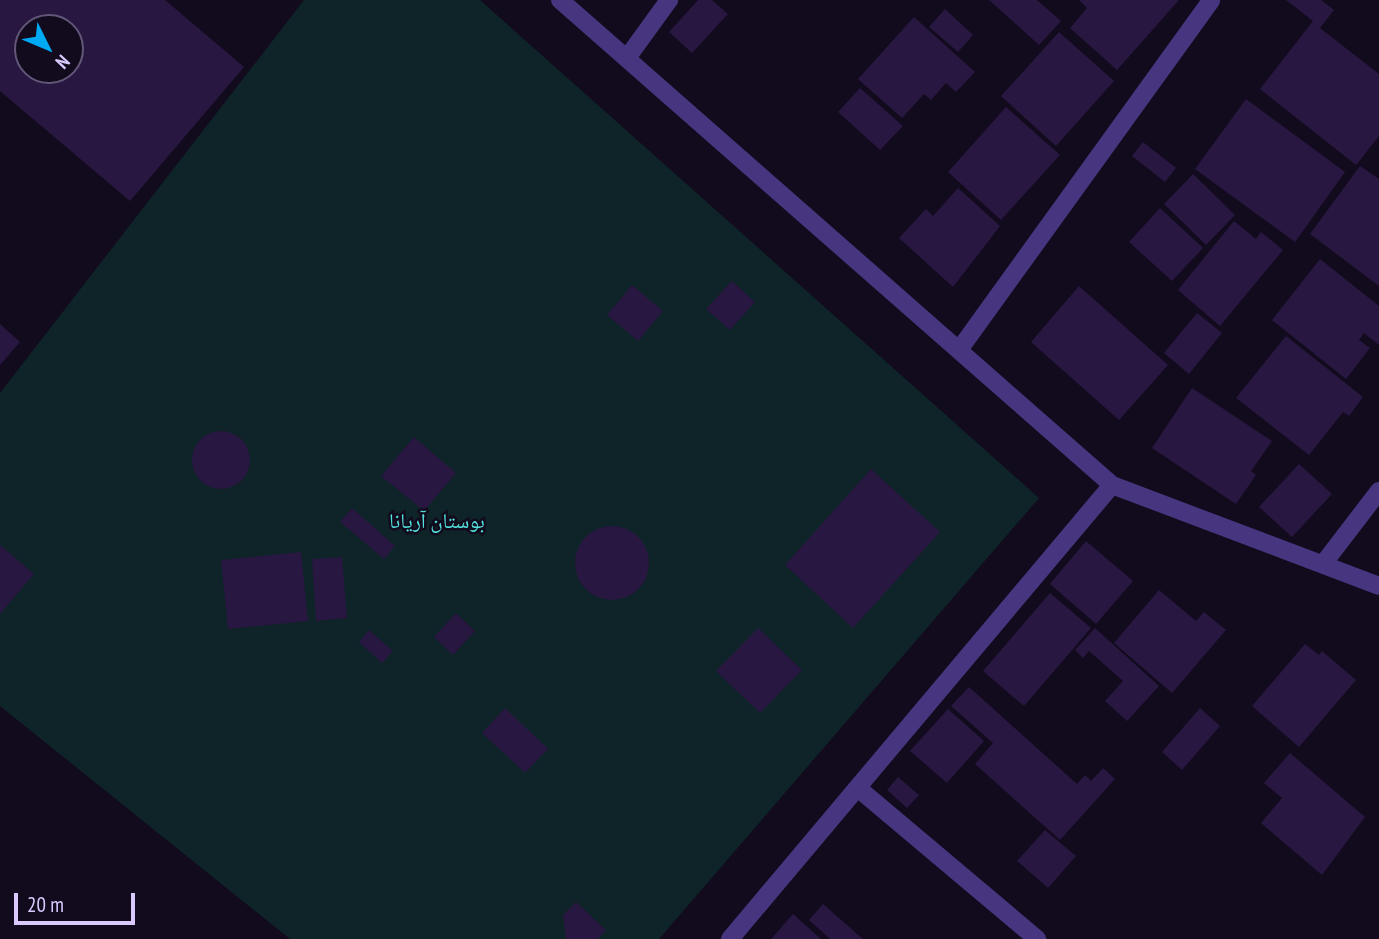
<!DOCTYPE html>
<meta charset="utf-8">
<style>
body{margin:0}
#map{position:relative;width:1379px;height:939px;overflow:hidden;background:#120b1e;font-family:"PT Sans Narrow","Noto Naskh Arabic",sans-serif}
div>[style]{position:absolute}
.green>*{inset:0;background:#0e2428}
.building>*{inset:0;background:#281740}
.round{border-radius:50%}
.minor>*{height:18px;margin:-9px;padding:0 9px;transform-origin:9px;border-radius:9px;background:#47357f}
span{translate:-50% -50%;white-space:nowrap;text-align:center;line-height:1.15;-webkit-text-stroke:5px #120b1e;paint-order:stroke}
.park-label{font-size:21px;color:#52e2dc}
.north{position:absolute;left:14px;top:14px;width:70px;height:70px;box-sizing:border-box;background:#120b1e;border:2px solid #625778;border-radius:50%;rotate:133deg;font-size:19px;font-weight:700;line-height:28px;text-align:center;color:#dac9ff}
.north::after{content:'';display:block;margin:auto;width:24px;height:32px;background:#00a9f4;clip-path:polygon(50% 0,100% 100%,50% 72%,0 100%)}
.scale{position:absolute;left:14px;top:893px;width:121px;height:32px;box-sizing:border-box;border:4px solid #dac9ff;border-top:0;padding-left:9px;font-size:21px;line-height:24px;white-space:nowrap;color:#dac9ff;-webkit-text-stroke:5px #120b1e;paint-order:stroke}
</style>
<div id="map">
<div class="green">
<i style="clip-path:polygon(304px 0,480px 0,1039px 498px,659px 939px,290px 939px,0 706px,0 393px)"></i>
</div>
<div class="building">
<i style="clip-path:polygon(evenodd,0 0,165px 0,244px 67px,130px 201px,0 91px,0 0,28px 28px,70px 28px,70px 70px,28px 70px,28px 28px)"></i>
<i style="clip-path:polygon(698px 0,712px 0,728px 14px,692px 53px,669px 32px)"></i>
<i style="clip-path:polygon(989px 0,1037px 0,1061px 21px,1039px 45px)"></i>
<i style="clip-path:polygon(1079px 0,1179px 0,1117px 70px,1070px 28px,1087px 8px)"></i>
<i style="clip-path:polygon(1286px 0,1321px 0,1334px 10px,1320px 28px,1379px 74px,1379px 136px,1356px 165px,1260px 89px,1313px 21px)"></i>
<i style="clip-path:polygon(945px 9px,973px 35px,958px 52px,929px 27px)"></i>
<i style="clip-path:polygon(914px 17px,975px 72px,956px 92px,946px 83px,931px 100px,924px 94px,902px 118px,858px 79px)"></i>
<i style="clip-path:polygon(1059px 32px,1114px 81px,1056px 146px,1001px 96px)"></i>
<i style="clip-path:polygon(860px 88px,903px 126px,880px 150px,838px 112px)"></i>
<i style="clip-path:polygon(1246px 99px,1345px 172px,1295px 242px,1195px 169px)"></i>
<i style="clip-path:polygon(1006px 107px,1060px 155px,1001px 220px,948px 172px)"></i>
<i style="clip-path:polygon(1143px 142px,1176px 168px,1165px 182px,1132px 156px)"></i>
<i style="clip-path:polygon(1360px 166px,1379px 179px,1379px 286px,1310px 234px)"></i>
<i style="clip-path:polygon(1193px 174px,1235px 215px,1206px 245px,1164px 204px)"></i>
<i style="clip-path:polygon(958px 188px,1000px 226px,953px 287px,899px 238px,926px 209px,933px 216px)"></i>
<i style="clip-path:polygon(1160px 208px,1203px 248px,1172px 281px,1129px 242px)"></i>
<i style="clip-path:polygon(1234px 221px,1256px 239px,1261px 232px,1283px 250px,1220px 326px,1178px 290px)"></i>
<i style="clip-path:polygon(1320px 259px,1379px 306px,1379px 345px,1364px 333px,1359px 340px,1370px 348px,1346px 379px,1272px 320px)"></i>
<i style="clip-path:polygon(732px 281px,755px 302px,730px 330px,706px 309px)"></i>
<i style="clip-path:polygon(632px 285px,663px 311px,638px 341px,607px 315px)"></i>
<i style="clip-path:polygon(1079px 286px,1168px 365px,1119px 420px,1031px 342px)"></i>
<i style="clip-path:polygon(1197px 313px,1222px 333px,1189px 374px,1164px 353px)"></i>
<i style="clip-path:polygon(0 324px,20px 342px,0 365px)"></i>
<i style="clip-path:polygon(1286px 336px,1363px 397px,1349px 416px,1343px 412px,1309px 455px,1236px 398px)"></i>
<i style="clip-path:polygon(1192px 388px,1272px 441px,1251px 471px,1256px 475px,1236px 504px,1152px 448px)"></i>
<i class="round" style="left:192px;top:431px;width:58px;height:58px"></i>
<i style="clip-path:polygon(414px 437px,456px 473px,424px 511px,381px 476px)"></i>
<i style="clip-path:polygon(1299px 464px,1332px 494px,1292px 537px,1259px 507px)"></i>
<i style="clip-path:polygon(871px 469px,940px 532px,853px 628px,785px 565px)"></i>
<i style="clip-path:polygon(352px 508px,395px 546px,384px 559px,340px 522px)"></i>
<i class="round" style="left:575px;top:526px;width:74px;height:74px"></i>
<i style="clip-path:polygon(1086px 541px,1133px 581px,1096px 624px,1050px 584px)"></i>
<i style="clip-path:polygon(0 545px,34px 574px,0 614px)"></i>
<i style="clip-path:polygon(301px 552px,308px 621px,228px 629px,221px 560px)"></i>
<i style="clip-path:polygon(342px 557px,347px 618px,316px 621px,312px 559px)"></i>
<i style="clip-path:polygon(1159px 590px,1196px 621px,1204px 612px,1226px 630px,1172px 693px,1114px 643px)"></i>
<i style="clip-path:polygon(1050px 593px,1091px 628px,1024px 706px,983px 671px)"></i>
<i style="clip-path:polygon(456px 613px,475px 631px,453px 655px,434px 637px)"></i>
<i style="clip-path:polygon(758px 628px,802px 670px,760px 713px,716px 671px)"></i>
<i style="clip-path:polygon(1095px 628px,1159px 686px,1127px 721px,1105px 701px,1123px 681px,1089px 651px,1083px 658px,1075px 650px)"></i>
<i style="clip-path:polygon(369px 630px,393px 651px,382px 663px,359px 642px)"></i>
<i style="clip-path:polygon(1305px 644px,1319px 655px,1322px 651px,1356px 680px,1299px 747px,1252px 706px)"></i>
<i style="clip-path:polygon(969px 687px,1077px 784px,1085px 775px,1091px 781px,1103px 768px,1115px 779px,1060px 840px,975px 764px,993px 743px,951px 706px)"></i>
<i style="clip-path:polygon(505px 708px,548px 749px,525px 773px,482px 733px)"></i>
<i style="clip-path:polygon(1200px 708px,1220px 726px,1182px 770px,1162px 752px)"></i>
<i style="clip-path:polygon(948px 709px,984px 741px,947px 783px,910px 751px)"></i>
<i style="clip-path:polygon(1290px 753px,1365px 817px,1322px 875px,1261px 823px,1282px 798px,1264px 783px)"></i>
<i style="clip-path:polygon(898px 777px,919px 795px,907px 808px,887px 790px)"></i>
<i style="clip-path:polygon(1045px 830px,1076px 856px,1048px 888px,1017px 861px)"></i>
<i style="clip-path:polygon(576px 902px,606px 930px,598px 939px,566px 939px,563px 915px)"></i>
<i style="clip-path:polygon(823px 904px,863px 939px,830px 939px,809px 920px)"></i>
<i style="clip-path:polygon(793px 914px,821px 939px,771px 939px)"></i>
</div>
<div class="minor">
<i style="left:560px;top:0;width:735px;rotate:41.3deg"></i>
<i style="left:1112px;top:485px;width:285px;rotate:20.7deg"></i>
<i style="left:627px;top:58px;width:72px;rotate:-54.1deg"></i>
<i style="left:959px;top:350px;width:431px;rotate:-54.2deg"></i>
<i style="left:1323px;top:564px;width:92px;rotate:-52.5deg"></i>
<i style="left:859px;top:789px;width:233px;rotate:40.1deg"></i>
<i style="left:730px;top:939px;width:593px;rotate:-49.92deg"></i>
</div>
<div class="park-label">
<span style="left:437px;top:521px">بوستان آریانا</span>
</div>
<div class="north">N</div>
<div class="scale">20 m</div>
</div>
